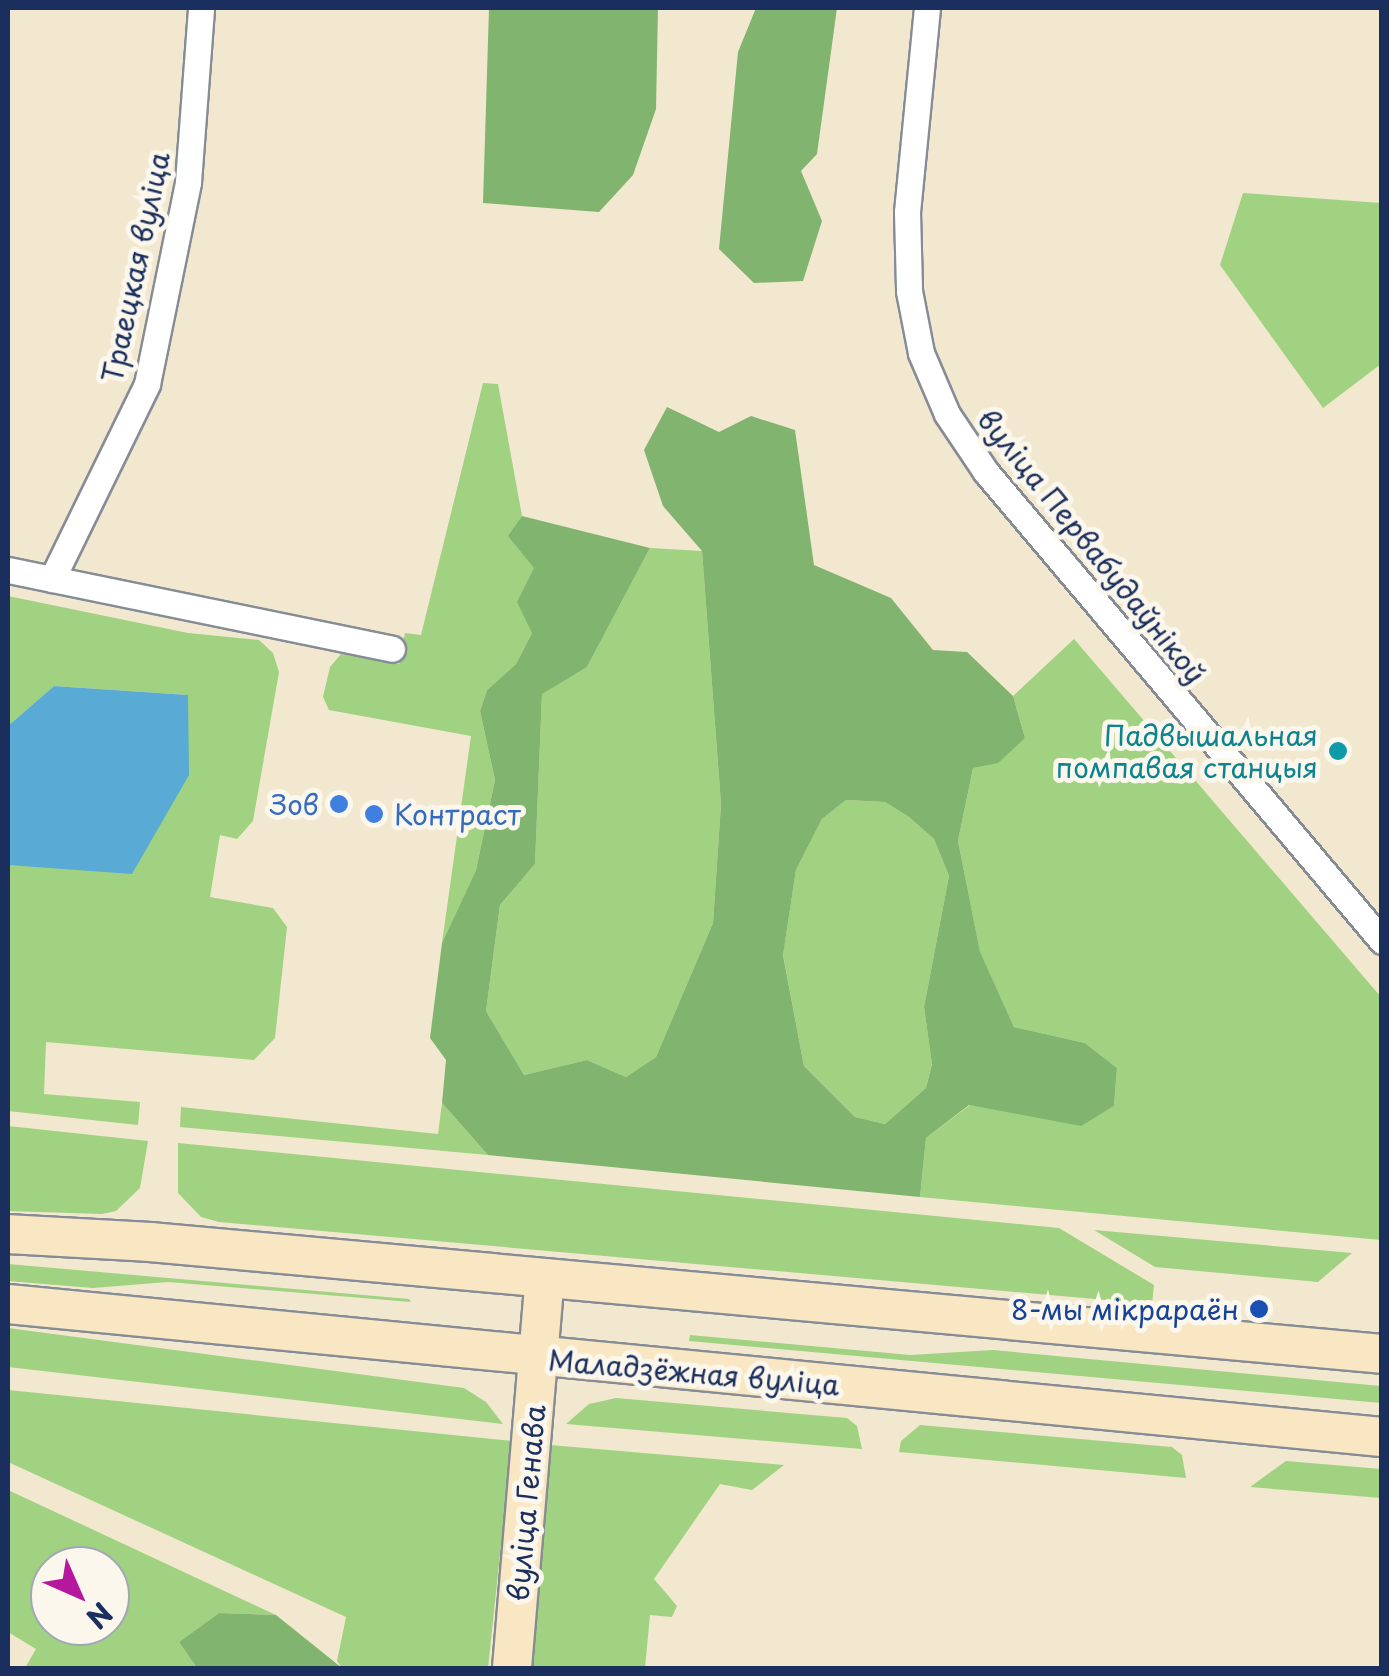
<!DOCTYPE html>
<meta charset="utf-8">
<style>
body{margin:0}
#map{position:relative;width:1389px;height:1676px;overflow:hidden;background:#f2e8cf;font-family:"Playpen Sans",sans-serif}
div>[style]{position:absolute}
.green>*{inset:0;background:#a0d281}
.forest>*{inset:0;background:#80b46f}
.water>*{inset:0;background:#59aad4}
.roads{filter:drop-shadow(2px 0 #868c96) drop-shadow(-2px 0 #868c96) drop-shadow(0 2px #868c96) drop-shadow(0 -2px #868c96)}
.street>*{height:25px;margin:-12.5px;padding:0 12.5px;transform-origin:12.5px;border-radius:12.5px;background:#fff}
.secondary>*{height:38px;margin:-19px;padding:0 19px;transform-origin:19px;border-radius:19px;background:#f9e7c3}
.dots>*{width:28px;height:28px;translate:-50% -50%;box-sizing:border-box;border:5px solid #fbf7ec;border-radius:50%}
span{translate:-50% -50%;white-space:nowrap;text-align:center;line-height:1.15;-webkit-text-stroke:10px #fbf7ec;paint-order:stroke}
.street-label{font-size:28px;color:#1b2f5e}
.culture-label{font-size:28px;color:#0d838f}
.right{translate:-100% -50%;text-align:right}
.shop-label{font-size:28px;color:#366cbe}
.left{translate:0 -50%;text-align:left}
.transit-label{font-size:28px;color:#164399}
.frame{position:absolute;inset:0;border:10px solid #1b2f5e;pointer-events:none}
.north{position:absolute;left:30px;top:1546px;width:100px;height:100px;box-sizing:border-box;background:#fbf7ec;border:2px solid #a1a7b3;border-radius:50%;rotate:135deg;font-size:28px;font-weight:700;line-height:40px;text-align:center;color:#1b2f5e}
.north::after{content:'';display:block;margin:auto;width:35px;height:45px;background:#b5179e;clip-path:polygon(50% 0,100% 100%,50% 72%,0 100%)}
</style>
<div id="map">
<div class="green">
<i style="clip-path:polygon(1243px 193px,1381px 203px,1381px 364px,1323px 408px,1220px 265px)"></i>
<i style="clip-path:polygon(483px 383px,498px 384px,522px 516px,509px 536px,535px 568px,532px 633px,516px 664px,487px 690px,480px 711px,495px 780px,476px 870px,442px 943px,471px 736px,329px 710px,323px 697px,330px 667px,341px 654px,399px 664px,405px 633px,421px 635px)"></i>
<i style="clip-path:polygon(650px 548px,702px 551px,721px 804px,713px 923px,656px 1057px,626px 1077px,587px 1060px,524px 1075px,486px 1011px,500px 905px,535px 864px,542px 693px,587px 667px)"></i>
<i style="clip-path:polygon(8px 596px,188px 633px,259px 640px,273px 653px,279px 672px,253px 821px,237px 839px,220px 835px,210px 897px,273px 908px,287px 927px,275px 1038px,254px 1060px,46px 1042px,44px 1094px,140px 1102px,138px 1125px,8px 1111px,8px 865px,58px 866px,188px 695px,54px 686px,8px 726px)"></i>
<i style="clip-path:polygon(1074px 639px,1381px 997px,1381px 1240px,920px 1197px,926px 1138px,970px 1105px,1081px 1125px,1114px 1106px,1117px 1068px,1085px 1043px,1014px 1027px,980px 953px,958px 841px,973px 768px,1025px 738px,1013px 696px)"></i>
<i style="clip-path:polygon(846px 800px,885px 802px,909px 817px,934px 839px,949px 876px,924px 1007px,932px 1063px,926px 1088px,885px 1124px,855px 1117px,804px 1066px,783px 954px,796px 870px,822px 819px)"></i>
<i style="clip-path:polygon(442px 1103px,488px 1155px,180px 1127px,181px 1107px,438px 1134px)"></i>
<i style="clip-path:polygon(8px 1126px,148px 1141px,140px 1188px,116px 1211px,102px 1214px,8px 1211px)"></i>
<i style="clip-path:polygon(178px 1143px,1059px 1228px,1154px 1285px,1152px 1304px,219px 1222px,201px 1217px,178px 1193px)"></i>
<i style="clip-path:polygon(1094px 1230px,1352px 1253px,1318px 1282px,1155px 1267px)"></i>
<i style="clip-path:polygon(8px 1264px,409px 1299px,411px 1302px,168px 1282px,93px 1288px,8px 1281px)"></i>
<i style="clip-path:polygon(8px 1328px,464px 1388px,486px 1402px,503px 1424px,8px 1367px)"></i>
<i style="clip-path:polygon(690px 1335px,910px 1355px,993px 1350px,1381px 1386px,1381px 1403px,689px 1341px)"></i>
<i style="clip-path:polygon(8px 1390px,512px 1441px,488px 1668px,342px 1668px,337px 1661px,346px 1617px,8px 1462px)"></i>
<i style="clip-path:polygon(616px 1398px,847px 1418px,857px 1426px,862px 1449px,566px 1424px,589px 1404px)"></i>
<i style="clip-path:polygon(920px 1425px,1172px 1447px,1182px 1455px,1186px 1478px,899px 1452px,901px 1441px)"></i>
<i style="clip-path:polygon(550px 1445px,784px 1465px,752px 1490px,720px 1484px,654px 1579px,677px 1606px,672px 1617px,650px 1615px,645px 1668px,531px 1668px)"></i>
<i style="clip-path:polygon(1286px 1461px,1381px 1469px,1381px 1498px,1250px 1487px)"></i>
<i style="clip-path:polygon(evenodd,8px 1490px,276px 1615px,219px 1613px,179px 1642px,197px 1668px,25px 1668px,36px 1649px,8px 1632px,8px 1490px,50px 1566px,110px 1566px,110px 1626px,50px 1626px,50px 1566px)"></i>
</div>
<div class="forest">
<i style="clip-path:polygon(489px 8px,658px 8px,656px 109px,633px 175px,599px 212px,483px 203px)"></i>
<i style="clip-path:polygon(756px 8px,837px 8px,817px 154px,801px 171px,822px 221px,803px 281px,754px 283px,719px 249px,738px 52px)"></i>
<i style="clip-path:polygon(evenodd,667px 407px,719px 432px,751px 416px,795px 430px,814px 565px,891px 598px,933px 650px,967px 652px,1013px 696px,1025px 738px,998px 763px,973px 768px,958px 841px,980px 952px,1014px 1027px,1085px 1043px,1117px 1068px,1114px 1106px,1081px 1126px,969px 1105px,926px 1138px,920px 1197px,488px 1155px,442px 1103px,446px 1060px,430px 1038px,442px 943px,476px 870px,495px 780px,480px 711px,487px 690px,516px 664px,532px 633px,517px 602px,534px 568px,508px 536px,522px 516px,650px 548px,587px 667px,542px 694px,535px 864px,500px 905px,486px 1011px,524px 1075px,587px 1060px,626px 1077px,656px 1057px,713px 923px,721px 804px,702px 551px,663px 506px,644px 450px,667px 407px,846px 800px,885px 802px,909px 817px,934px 839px,949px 876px,924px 1007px,932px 1064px,926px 1088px,885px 1124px,855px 1117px,804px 1066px,783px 955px,796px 870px,822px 819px,846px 800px)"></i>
<i style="clip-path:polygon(219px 1613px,276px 1615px,342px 1668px,197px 1668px,179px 1642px)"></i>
</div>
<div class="water">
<i style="clip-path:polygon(54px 686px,188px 695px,189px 775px,132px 874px,8px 865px,8px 726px)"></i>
</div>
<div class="roads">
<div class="street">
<i style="left:927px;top:8px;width:205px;rotate:95.6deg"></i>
<i style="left:907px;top:212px;width:79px;rotate:88.5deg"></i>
<i style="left:909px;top:291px;width:63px;rotate:79deg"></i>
<i style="left:921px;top:353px;width:66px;rotate:66.9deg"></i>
<i style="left:947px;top:414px;width:70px;rotate:56.1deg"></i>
<i style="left:986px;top:472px;width:614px;rotate:49.82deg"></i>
<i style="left:8px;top:570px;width:392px;rotate:11.6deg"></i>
<i style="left:52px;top:579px;width:217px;rotate:-64deg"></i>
<i style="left:147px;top:384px;width:206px;rotate:-78.5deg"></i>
<i style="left:188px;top:182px;width:174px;rotate:-85.7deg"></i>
</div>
<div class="secondary">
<i style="left:8px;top:1234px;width:142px;rotate:3.2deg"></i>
<i style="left:150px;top:1242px;width:1237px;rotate:5.19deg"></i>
<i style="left:8px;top:1304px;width:1380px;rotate:5.53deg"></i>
<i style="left:512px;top:1668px;width:391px;rotate:-85.2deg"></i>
</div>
</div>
<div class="dots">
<i style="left:1338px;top:751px;background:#0f9aa8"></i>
<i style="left:339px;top:804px;background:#3f7fe0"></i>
<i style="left:374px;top:814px;background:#3f7fe0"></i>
<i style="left:1259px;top:1309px;background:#1a4fb4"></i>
</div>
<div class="street-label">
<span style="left:135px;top:267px;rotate:-78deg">Траецкая вуліца</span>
<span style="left:1092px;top:546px;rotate:51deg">вуліца Первабудаўнікоў</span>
<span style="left:694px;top:1372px;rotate:5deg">Маладзёжная вуліца</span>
<span style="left:526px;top:1503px;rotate:-85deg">вуліца Генава</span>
</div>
<div class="culture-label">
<span class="right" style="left:1318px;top:751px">Падвышальная<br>помпавая станцыя</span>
</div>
<div class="shop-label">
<span class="right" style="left:319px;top:804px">Зов</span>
<span class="left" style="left:394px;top:814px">Контраст</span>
</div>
<div class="transit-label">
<span class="right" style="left:1239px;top:1309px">8-мы мікрараён</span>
</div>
<div class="frame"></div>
<div class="north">N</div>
</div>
